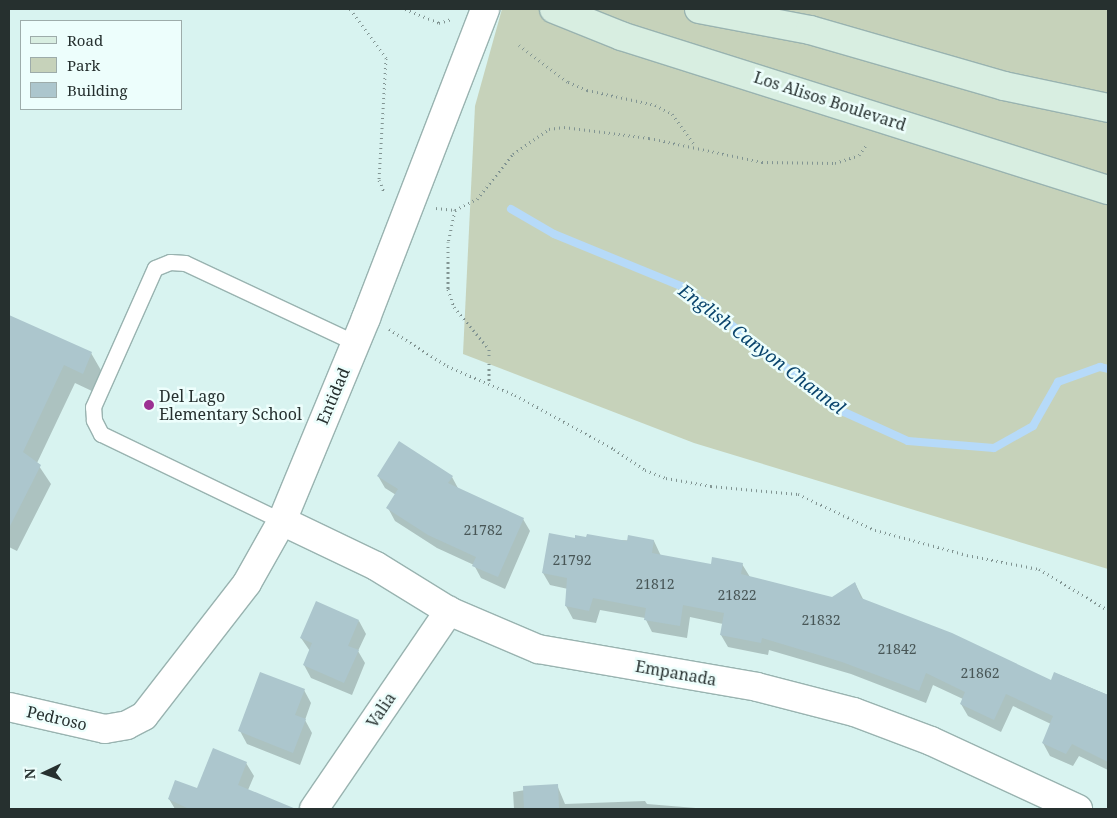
<!DOCTYPE html>
<style>
body{margin:0}
#map{position:relative;width:1117px;height:818px;overflow:hidden;background:#d8f3f0;font-family:"Noto Serif",serif}
div>[style]{position:absolute}
.green>*{inset:0;background:#c6d2ba}
.shadow>*{inset:0;background:#0003}
.stream>*{height:8px;margin:-4px;padding:0 4px;transform-origin:4px;border-radius:4px;background:#b6daf9}
.building>*{inset:0;background:#acc6cd}
.path>*{height:3px;margin-top:-1.5px;transform-origin:0;background:repeating-linear-gradient(90deg,#819492 0 1px,transparent 0 5px)}
.roads{filter:drop-shadow(1px 0 #99b3b0) drop-shadow(-1px 0 #99b3b0) drop-shadow(0 1px #99b3b0) drop-shadow(0 -1px #99b3b0)}
.service>*{height:15px;margin:-7.5px;padding:0 7.5px;transform-origin:7.5px;border-radius:7.5px;background:#fff}
.minor>*{height:28px;margin:-14px;padding:0 14px;transform-origin:14px;border-radius:14px;background:#fff}
.secondary>*{height:28px;margin:-14px;padding:0 14px;transform-origin:14px;border-radius:14px;background:#d8eee1}
.dots>*{width:14px;height:14px;translate:-50% -50%;box-sizing:border-box;border:2px solid #edfefc;border-radius:50%}
span{translate:-50% -50%;white-space:nowrap;text-align:center;line-height:1.15;-webkit-text-stroke:5px #edfefc;paint-order:stroke}
.number-label{font-size:14px;color:#485656}
.number-label span{-webkit-text-stroke-width:0}
.street-label{font-size:16px;color:#26302f}
.poi-label{font-size:16px;color:#26302f}
.left{translate:0 -50%;text-align:left}
.water-label{font-size:18px;color:#09446c;font-style:italic}
.frame{position:absolute;inset:0;border:10px solid #26302f;pointer-events:none}
.legend{position:absolute;left:20px;top:20px;width:162px;height:90px;box-sizing:border-box;background:#edfefc;border:1px solid #9dacaa;margin:0;padding:6px 9px;list-style:none;font-size:15px;color:#26302f}
.legend li{display:flex;align-items:center;gap:10px;height:25px}
.legend b{width:25px;border:1px solid #9dacaa}
.north{position:absolute;left:20px;top:748px;width:50px;height:50px;-webkit-text-stroke:4px #edfefc;paint-order:stroke;rotate:267deg;font-size:14px;font-weight:700;line-height:20px;text-align:center;color:#26302f}
.north::after{content:'';display:block;margin:auto;width:18px;height:22px;background:#26302f;clip-path:polygon(50% 0,100% 100%,50% 72%,0 100%)}
</style>
<div id="map">
<div class="green">
<i style="clip-path:polygon(502px 9px,1108px 9px,1108px 569px,694px 443px,463px 354px,475px 106px)"></i>
</div>
<div class="shadow">
<i style="clip-path:polygon(9px 317px,91px 353px,102px 372px,94px 392px,75px 383px,37px 463px,51px 484px,17px 551px,9px 547px)"></i>
<i style="clip-path:polygon(378px 476px,452px 477px,459px 490px,523px 519px,530px 531px,505px 589px,481px 578px,474px 565px,437px 548px,395px 521px,388px 508px,396px 495px,385px 488px)"></i>
<i style="clip-path:polygon(576px 539px,654px 541px,661px 556px,712px 566px,742px 564px,750px 577px,833px 598px,855px 583px,864px 601px,1051px 682px,1055px 673px,1108px 695px,1108px 770px,1079px 756px,1073px 766px,1050px 756px,1043px 743px,1051px 724px,1013px 706px,1001px 732px,968px 716px,961px 704px,963px 699px,933px 685px,926px 703px,851px 674px,769px 650px,768px 655px,728px 647px,721px 635px,723px 624px,690px 617px,687px 638px,652px 632px,645px 618px,600px 610px,596px 623px,573px 619px,566px 606px,568px 589px,550px 585px,543px 573px)"></i>
<i style="clip-path:polygon(359px 621px,366px 634px,358px 651px,365px 663px,352px 695px,311px 678px,304px 665px,310px 651px,301px 638px)"></i>
<i style="clip-path:polygon(304px 690px,311px 703px,305px 720px,312px 733px,300px 765px,247px 744px,240px 731px)"></i>
<i style="clip-path:polygon(246px 763px,254px 776px,248px 790px,269px 809px,175px 809px,169px 799px,198px 790px)"></i>
<i style="clip-path:polygon(557px 785px,565px 804px,645px 801px,647px 804px,708px 809px,514px 809px,513px 792px)"></i>
</div>
<div class="stream">
<i style="left:511px;top:209px;width:50px;rotate:30.2deg"></i>
<i style="left:554px;top:234px;width:137px;rotate:22.3deg"></i>
<i style="left:681px;top:286px;width:206px;rotate:37.7deg"></i>
<i style="left:844px;top:412px;width:70px;rotate:24.4deg"></i>
<i style="left:908px;top:441px;width:86px;rotate:4.7deg"></i>
<i style="left:994px;top:448px;width:45px;rotate:-29.4deg"></i>
<i style="left:1033px;top:426px;width:51px;rotate:-60.4deg"></i>
<i style="left:1058px;top:382px;width:45px;rotate:-19.7deg"></i>
<i style="left:1100px;top:367px;width:8px;rotate:14deg"></i>
</div>
<div class="building">
<i style="clip-path:polygon(9px 315px,92px 352px,83px 374px,64px 365px,23px 452px,41px 465px,9px 528px)"></i>
<i style="clip-path:polygon(399px 441px,453px 476px,448px 483px,524px 518px,498px 577px,472px 566px,476px 557px,428px 535px,386px 508px,398px 489px,377px 476px)"></i>
<i style="clip-path:polygon(549px 533px,575px 538px,575px 535px,586px 537px,587px 534px,627px 541px,628px 535px,654px 540px,652px 553px,711px 564px,712px 557px,743px 563px,741px 574px,832px 597px,855px 582px,861px 598px,952px 633px,1051px 680px,1054px 672px,1108px 695px,1108px 762px,1072px 744px,1066px 754px,1042px 743px,1053px 716px,1006px 694px,994px 720px,960px 704px,965px 692px,926px 673px,919px 691px,842px 662px,762px 638px,761px 643px,720px 635px,724px 613px,683px 605px,680px 626px,644px 620px,646px 608px,593px 598px,589px 611px,565px 606px,567px 578px,542px 573px)"></i>
<i style="clip-path:polygon(316px 601px,359px 620px,348px 646px,359px 650px,344px 683px,303px 665px,312px 643px,300px 638px)"></i>
<i style="clip-path:polygon(260px 672px,305px 689px,295px 715px,306px 719px,293px 753px,238px 731px)"></i>
<i style="clip-path:polygon(213px 748px,247px 762px,238px 785px,296px 809px,189px 809px,168px 799px,175px 780px,197px 788px)"></i>
<i style="clip-path:polygon(558px 784px,559px 809px,524px 809px,523px 786px)"></i>
</div>
<div class="path">
<i style="left:350px;top:9px;width:61px;rotate:53.7deg"></i>
<i style="left:386px;top:58px;width:122px;rotate:93.3deg"></i>
<i style="left:379px;top:180px;width:13px;rotate:67deg"></i>
<i style="left:405px;top:9px;width:37px;rotate:22deg"></i>
<i style="left:439px;top:23px;width:13px;rotate:-18deg"></i>
<i style="left:519px;top:45px;width:61px;rotate:37.1deg"></i>
<i style="left:568px;top:82px;width:21px;rotate:23deg"></i>
<i style="left:587px;top:90px;width:70px;rotate:12.4deg"></i>
<i style="left:655px;top:105px;width:19px;rotate:28deg"></i>
<i style="left:672px;top:114px;width:39px;rotate:54deg"></i>
<i style="left:436px;top:208px;width:19px;rotate:6deg"></i>
<i style="left:455px;top:210px;width:25px;rotate:-27deg"></i>
<i style="left:477px;top:199px;width:58px;rotate:-51.3deg"></i>
<i style="left:513px;top:154px;width:44px;rotate:-34.8deg"></i>
<i style="left:549px;top:129px;width:15px;rotate:-8deg"></i>
<i style="left:564px;top:127px;width:86px;rotate:7.4deg"></i>
<i style="left:649px;top:138px;width:116px;rotate:12deg"></i>
<i style="left:762px;top:162px;width:73px;rotate:0.8deg"></i>
<i style="left:835px;top:163px;width:25px;rotate:-18deg"></i>
<i style="left:859px;top:155px;width:12px;rotate:-55deg"></i>
<i style="left:455px;top:210px;width:33px;rotate:102deg"></i>
<i style="left:448px;top:242px;width:47px;rotate:90deg"></i>
<i style="left:448px;top:289px;width:19px;rotate:72deg"></i>
<i style="left:454px;top:307px;width:55px;rotate:50.2deg"></i>
<i style="left:489px;top:349px;width:34px;rotate:90deg"></i>
<i style="left:389px;top:329px;width:69px;rotate:32.5deg"></i>
<i style="left:447px;top:366px;width:74px;rotate:23.1deg"></i>
<i style="left:515px;top:395px;width:113px;rotate:28.6deg"></i>
<i style="left:614px;top:449px;width:37px;rotate:34deg"></i>
<i style="left:645px;top:470px;width:22px;rotate:21deg"></i>
<i style="left:666px;top:478px;width:46px;rotate:10.1deg"></i>
<i style="left:711px;top:486px;width:87px;rotate:5.3deg"></i>
<i style="left:798px;top:494px;width:85px;rotate:25.1deg"></i>
<i style="left:875px;top:530px;width:95px;rotate:15.2deg"></i>
<i style="left:967px;top:555px;width:73px;rotate:11deg"></i>
<i style="left:1039px;top:569px;width:80px;rotate:30.7deg"></i>
</div>
<div class="roads">
<div class="service">
<i style="left:282px;top:521px;width:201px;rotate:-154.3deg"></i>
<i style="left:101px;top:434px;width:16px;rotate:-117deg"></i>
<i style="left:94px;top:420px;width:13px;rotate:-94deg"></i>
<i style="left:93px;top:407px;width:152px;rotate:-66deg"></i>
<i style="left:155px;top:268px;width:16px;rotate:-22deg"></i>
<i style="left:170px;top:262px;width:15px;rotate:4deg"></i>
<i style="left:185px;top:263px;width:189px;rotate:25.1deg"></i>
</div>
<div class="minor">
<i style="left:282px;top:521px;width:104px;rotate:25.6deg"></i>
<i style="left:376px;top:566px;width:86px;rotate:31.7deg"></i>
<i style="left:449px;top:611px;width:97px;rotate:23.1deg"></i>
<i style="left:538px;top:649px;width:222px;rotate:9.8deg"></i>
<i style="left:757px;top:687px;width:100px;rotate:14.5deg"></i>
<i style="left:854px;top:712px;width:82px;rotate:20.6deg"></i>
<i style="left:931px;top:741px;width:162px;rotate:24.8deg"></i>
<i style="left:9px;top:707px;width:98px;rotate:12.9deg"></i>
<i style="left:105px;top:729px;width:22px;rotate:-10deg"></i>
<i style="left:127px;top:725px;width:19px;rotate:-28deg"></i>
<i style="left:144px;top:716px;width:168px;rotate:-52.2deg"></i>
<i style="left:247px;top:583px;width:71px;rotate:-60.6deg"></i>
<i style="left:282px;top:521px;width:220px;rotate:-67.5deg"></i>
<i style="left:366px;top:318px;width:331px;rotate:-68.9deg"></i>
<i style="left:314px;top:809px;width:240px;rotate:-55.7deg"></i>
</div>
<div class="secondary">
<i style="left:554px;top:9px;width:72px;rotate:21.9deg"></i>
<i style="left:621px;top:36px;width:511px;rotate:17.55deg"></i>
<i style="left:699px;top:9px;width:113px;rotate:10.7deg"></i>
<i style="left:810px;top:30px;width:202px;rotate:16.1deg"></i>
<i style="left:1004px;top:86px;width:106px;rotate:11.9deg"></i>
</div>
</div>
<div class="dots">
<i style="left:149px;top:405px;background:#9c3193"></i>
</div>
<div class="number-label">
<span style="left:483px;top:530px">21782</span>
<span style="left:572px;top:560px">21792</span>
<span style="left:655px;top:584px">21812</span>
<span style="left:737px;top:595px">21822</span>
<span style="left:821px;top:620px">21832</span>
<span style="left:897px;top:649px">21842</span>
<span style="left:980px;top:673px">21862</span>
</div>
<div class="street-label">
<span style="left:830px;top:101px;rotate:18deg">Los Alisos Boulevard</span>
<span style="left:333px;top:396px;rotate:-67deg">Entidad</span>
<span style="left:676px;top:673px;rotate:10deg">Empanada</span>
<span style="left:381px;top:710px;rotate:-56deg">Valia</span>
<span style="left:57px;top:718px;rotate:13deg">Pedroso</span>
</div>
<div class="poi-label">
<span class="left" style="left:159px;top:405px">Del Lago<br>Elementary School</span>
</div>
<div class="water-label">
<span style="left:762px;top:349px;rotate:37deg">English Canyon Channel</span>
</div>
<div class="frame"></div>
<ul class="legend">
<li><b style="height:6px;background:#d8eee1"></b>Road</li>
<li><b style="height:14px;background:#c6d2ba"></b>Park</li>
<li><b style="height:14px;background:#acc6cd"></b>Building</li>
</ul>
<div class="north">N</div>
</div>
